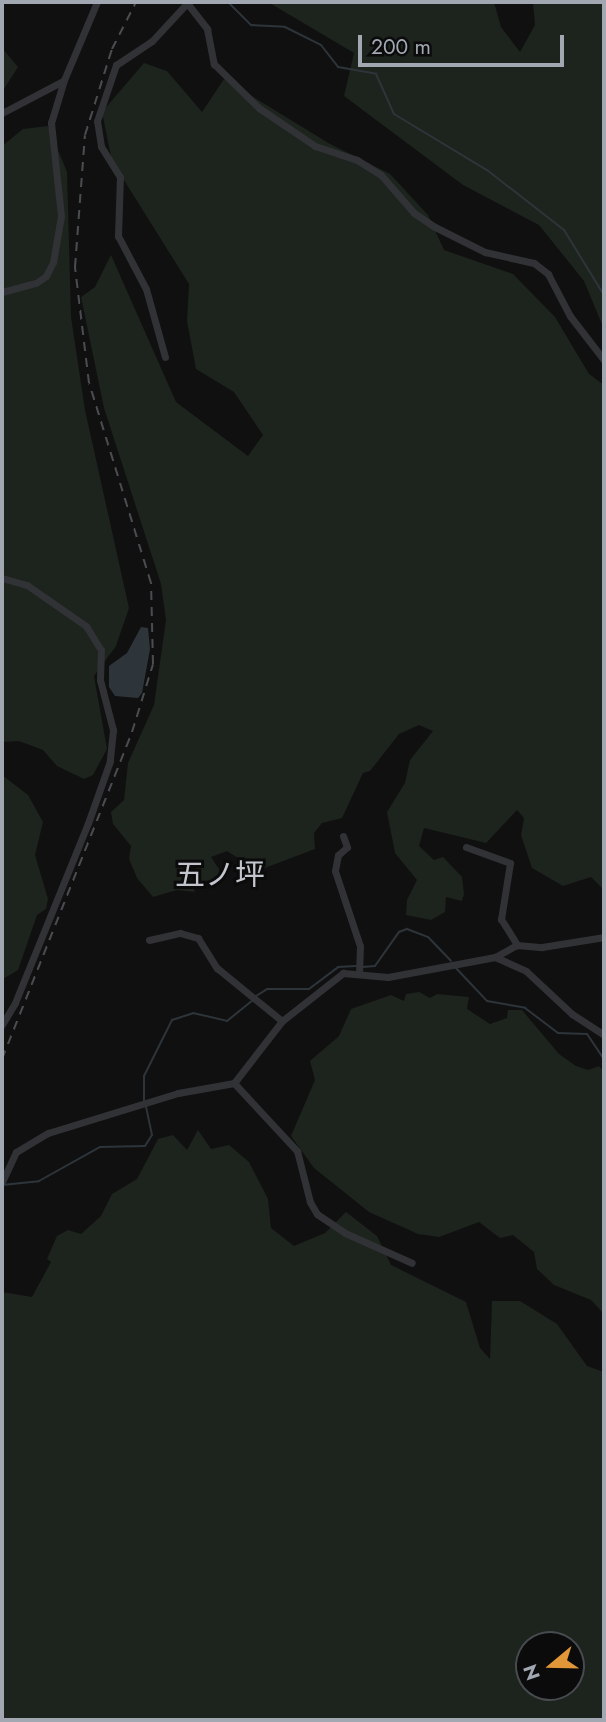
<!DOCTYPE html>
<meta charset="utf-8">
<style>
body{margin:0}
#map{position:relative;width:606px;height:1722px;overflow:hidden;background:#101011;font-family:Jost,"Noto Sans JP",sans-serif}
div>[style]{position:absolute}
.green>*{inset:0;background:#1d231d}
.water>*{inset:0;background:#2d353a}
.stream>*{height:2px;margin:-1px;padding:0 1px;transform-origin:1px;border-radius:1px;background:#2d353a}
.minor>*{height:7px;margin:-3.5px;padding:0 3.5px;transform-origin:3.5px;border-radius:3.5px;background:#313236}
.rail>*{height:2px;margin-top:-1px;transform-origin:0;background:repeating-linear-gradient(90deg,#4a4c50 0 9px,transparent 0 16px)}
span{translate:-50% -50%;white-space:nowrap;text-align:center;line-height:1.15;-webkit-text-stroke:6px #0b0b0c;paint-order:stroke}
.neighbourhood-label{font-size:30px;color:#c3c7cd}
.frame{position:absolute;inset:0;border:4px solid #a2a8b1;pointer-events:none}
.north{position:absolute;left:515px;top:1631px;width:70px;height:70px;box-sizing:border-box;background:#0b0b0c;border:2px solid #474a4e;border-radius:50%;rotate:251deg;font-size:19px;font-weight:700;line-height:28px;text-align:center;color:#a2a8b1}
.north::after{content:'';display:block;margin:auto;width:24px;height:32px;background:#e19637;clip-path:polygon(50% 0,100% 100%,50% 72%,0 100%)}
.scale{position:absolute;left:358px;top:35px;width:206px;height:32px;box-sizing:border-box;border:4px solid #a2a8b1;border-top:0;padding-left:9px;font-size:21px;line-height:24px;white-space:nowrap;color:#a2a8b1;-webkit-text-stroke:5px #0b0b0c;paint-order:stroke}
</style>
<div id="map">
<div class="green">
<i style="clip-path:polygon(268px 2px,494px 2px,501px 27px,520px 52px,535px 25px,533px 2px,604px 2px,604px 329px,584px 281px,539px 225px,463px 185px,344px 96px,354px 53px)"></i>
<i style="clip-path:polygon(2px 48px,18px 67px,2px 92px)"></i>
<i style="clip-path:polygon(144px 63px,167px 71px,202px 112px,224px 79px,330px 144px,390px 174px,428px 215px,444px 250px,513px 274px,555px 317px,589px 374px,604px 385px,604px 890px,591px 877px,563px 886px,532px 868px,521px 835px,524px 818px,517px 810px,486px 843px,424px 828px,419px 846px,434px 860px,443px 857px,462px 877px,464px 894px,462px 901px,446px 897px,445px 912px,431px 920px,406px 915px,407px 900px,417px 880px,395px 853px,387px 812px,405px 783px,410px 760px,433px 731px,419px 725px,399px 734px,370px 771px,363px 773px,342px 818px,322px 823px,314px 833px,315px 849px,262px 869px,266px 877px,255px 879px,249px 869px,252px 867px,227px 851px,211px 857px,219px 869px,218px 881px,214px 884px,197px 883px,196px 862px,187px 871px,195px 892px,177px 890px,153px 897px,137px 878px,129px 859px,131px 846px,113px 824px,111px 812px,124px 800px,128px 763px,154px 705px,166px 620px,161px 584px,104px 408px,81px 297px,95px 287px,111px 255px,176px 402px,248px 456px,263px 435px,234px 392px,196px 369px,187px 321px,189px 284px,112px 161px,102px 112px)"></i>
<i style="clip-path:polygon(48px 126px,67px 172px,71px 317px,85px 410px,129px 608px,116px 646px,94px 676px,107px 749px,93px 775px,84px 779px,57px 766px,43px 750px,19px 741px,2px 742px,2px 146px,23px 129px)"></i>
<i style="clip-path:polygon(2px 775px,28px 795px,43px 822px,35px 855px,48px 899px,46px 909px,37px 915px,18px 970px,3px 979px)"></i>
<i style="clip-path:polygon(419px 992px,430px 998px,437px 994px,469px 997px,467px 1009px,490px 1024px,507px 1018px,508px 1010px,522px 1010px,559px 1054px,576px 1066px,588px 1070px,599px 1066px,604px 1072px,604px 1314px,591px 1300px,554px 1285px,537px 1269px,534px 1252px,513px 1235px,500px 1238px,479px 1222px,439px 1237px,418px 1234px,369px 1212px,314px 1168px,291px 1136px,315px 1080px,310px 1061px,339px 1036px,351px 1009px,391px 995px,404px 1001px,406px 994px)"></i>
<i style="clip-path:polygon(evenodd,198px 1130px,211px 1149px,229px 1145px,249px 1162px,268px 1199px,271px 1228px,294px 1246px,325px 1233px,346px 1212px,377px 1236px,391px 1265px,466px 1302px,480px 1348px,490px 1359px,492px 1301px,520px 1301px,557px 1324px,587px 1366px,604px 1372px,604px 1720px,2px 1720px,2px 1292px,32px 1297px,51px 1262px,47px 1259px,57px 1236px,68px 1230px,81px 1234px,101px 1216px,112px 1194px,137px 1179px,158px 1139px,173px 1135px,187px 1150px,198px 1130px,529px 1645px,571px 1645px,571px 1687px,529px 1687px,529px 1645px)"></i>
</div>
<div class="water">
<i style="clip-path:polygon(141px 627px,148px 628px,150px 649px,142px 693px,138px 698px,115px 696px,109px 687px,109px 666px,127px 653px)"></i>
</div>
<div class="stream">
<i style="left:228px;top:2px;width:33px;rotate:45deg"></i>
<i style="left:251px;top:25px;width:34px;rotate:3deg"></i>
<i style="left:285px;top:27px;width:40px;rotate:26.6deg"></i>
<i style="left:321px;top:45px;width:28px;rotate:52deg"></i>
<i style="left:338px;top:67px;width:39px;rotate:10deg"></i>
<i style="left:376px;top:74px;width:44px;rotate:65.8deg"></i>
<i style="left:394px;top:114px;width:109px;rotate:31.1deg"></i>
<i style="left:487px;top:170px;width:98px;rotate:37.9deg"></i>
<i style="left:564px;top:230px;width:76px;rotate:58.4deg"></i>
<i style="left:454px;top:966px;width:48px;rotate:46.7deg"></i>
<i style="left:487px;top:1001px;width:39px;rotate:10deg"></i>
<i style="left:525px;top:1008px;width:41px;rotate:37.1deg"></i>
<i style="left:558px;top:1033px;width:29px;rotate:2deg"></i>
<i style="left:587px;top:1034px;width:30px;rotate:56deg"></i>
<i style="left:362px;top:967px;width:13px;rotate:-4deg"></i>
<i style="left:375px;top:966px;width:42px;rotate:-54.8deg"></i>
<i style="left:399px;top:932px;width:9px;rotate:-21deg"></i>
<i style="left:407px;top:929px;width:22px;rotate:21deg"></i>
<i style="left:428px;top:937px;width:33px;rotate:46deg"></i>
<i style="left:256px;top:996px;width:13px;rotate:-32deg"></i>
<i style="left:267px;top:989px;width:42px"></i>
<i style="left:309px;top:989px;width:36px;rotate:-37deg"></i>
<i style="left:338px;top:967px;width:18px;rotate:-3deg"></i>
<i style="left:144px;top:1101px;width:25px;rotate:-90deg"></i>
<i style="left:144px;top:1076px;width:63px;rotate:-63.4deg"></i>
<i style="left:172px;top:1020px;width:22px;rotate:-18deg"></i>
<i style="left:193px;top:1013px;width:35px;rotate:13deg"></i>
<i style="left:227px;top:1021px;width:33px;rotate:-39deg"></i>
<i style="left:2px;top:1185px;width:37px;rotate:-6deg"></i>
<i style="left:39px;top:1181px;width:70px;rotate:-29.1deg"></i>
<i style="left:100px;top:1147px;width:45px;rotate:-1.3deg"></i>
<i style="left:145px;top:1146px;width:13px;rotate:-58deg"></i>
<i style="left:152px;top:1135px;width:30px;rotate:-102deg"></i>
</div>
<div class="minor">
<i style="left:187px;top:3px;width:33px;rotate:52deg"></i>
<i style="left:207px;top:29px;width:36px;rotate:79deg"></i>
<i style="left:214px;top:64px;width:63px;rotate:44.4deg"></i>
<i style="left:259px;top:108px;width:68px;rotate:34.2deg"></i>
<i style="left:315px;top:146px;width:44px;rotate:18.4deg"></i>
<i style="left:357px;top:160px;width:28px;rotate:32deg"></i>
<i style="left:381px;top:175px;width:50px;rotate:49deg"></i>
<i style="left:414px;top:213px;width:25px;rotate:34deg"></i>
<i style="left:435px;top:227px;width:56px;rotate:26.6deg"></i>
<i style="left:485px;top:252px;width:50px;rotate:12.7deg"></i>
<i style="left:534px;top:263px;width:18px;rotate:38deg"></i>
<i style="left:548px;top:274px;width:47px;rotate:62.4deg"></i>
<i style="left:570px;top:316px;width:56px;rotate:52.3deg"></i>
<i style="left:2px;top:113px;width:69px;rotate:-27.7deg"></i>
<i style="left:2px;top:292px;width:35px;rotate:-15deg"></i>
<i style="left:36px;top:283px;width:12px;rotate:-35deg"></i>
<i style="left:46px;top:276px;width:16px;rotate:-63deg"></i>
<i style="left:53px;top:262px;width:47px;rotate:-80.1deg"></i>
<i style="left:61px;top:216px;width:94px;rotate:-96.1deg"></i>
<i style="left:51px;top:123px;width:45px;rotate:-73.2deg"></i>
<i style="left:64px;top:80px;width:85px;rotate:-67.1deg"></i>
<i style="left:165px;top:357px;width:71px;rotate:-105.6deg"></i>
<i style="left:146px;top:289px;width:60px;rotate:-117.8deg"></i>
<i style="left:118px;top:236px;width:59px;rotate:-88.1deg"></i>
<i style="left:120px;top:177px;width:36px;rotate:-122deg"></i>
<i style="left:101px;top:146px;width:25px;rotate:-99deg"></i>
<i style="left:97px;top:121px;width:59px;rotate:-71.3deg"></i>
<i style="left:116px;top:65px;width:43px;rotate:-33.7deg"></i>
<i style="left:152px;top:41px;width:53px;rotate:-47.3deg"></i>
<i style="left:2px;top:578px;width:26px;rotate:16deg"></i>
<i style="left:27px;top:585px;width:72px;rotate:34.8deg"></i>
<i style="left:86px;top:626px;width:28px;rotate:58deg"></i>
<i style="left:101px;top:650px;width:30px;rotate:92deg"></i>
<i style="left:100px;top:680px;width:52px;rotate:75.4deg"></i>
<i style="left:113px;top:730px;width:31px;rotate:96deg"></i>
<i style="left:110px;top:761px;width:66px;rotate:109.5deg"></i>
<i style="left:88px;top:823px;width:194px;rotate:112.1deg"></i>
<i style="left:15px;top:1003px;width:26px;rotate:121deg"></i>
<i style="left:343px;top:836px;width:12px;rotate:70deg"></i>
<i style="left:347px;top:847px;width:12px;rotate:138deg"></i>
<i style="left:338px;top:855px;width:16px;rotate:101deg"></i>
<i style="left:335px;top:871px;width:79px;rotate:71.6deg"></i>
<i style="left:360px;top:946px;width:28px;rotate:92deg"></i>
<i style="left:466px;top:847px;width:47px;rotate:20deg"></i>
<i style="left:510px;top:863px;width:57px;rotate:99.1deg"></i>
<i style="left:501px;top:919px;width:31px;rotate:58deg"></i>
<i style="left:149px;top:940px;width:32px;rotate:-13deg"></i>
<i style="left:180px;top:933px;width:19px;rotate:16deg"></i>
<i style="left:198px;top:938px;width:36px;rotate:58deg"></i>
<i style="left:217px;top:968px;width:84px;rotate:39.2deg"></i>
<i style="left:495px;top:957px;width:25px;rotate:-29deg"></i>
<i style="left:517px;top:945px;width:25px;rotate:5deg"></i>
<i style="left:542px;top:947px;width:63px;rotate:-9.2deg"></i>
<i style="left:234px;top:1083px;width:93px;rotate:47.2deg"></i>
<i style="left:297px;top:1151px;width:53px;rotate:75.7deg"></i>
<i style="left:310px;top:1202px;width:14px;rotate:60deg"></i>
<i style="left:317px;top:1214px;width:34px;rotate:34deg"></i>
<i style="left:345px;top:1233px;width:73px;rotate:24.1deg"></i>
<i style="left:2px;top:1182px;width:33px;rotate:-65deg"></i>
<i style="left:16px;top:1152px;width:37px;rotate:-31deg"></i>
<i style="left:48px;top:1133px;width:136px;rotate:-17.1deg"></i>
<i style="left:178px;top:1093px;width:57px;rotate:-10.1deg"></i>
<i style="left:234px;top:1083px;width:78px;rotate:-52.3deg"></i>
<i style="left:282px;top:1021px;width:78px;rotate:-38.2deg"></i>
<i style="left:343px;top:973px;width:45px;rotate:5.1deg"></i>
<i style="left:388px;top:977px;width:109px;rotate:-10.6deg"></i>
<i style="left:495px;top:957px;width:34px;rotate:24deg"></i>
<i style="left:526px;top:971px;width:63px;rotate:43.1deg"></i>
<i style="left:572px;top:1014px;width:38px;rotate:33deg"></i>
</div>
<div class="rail">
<i style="left:2px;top:1059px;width:352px;rotate:-68.3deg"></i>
<i style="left:132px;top:732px;width:71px;rotate:-72.8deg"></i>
<i style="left:153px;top:664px;width:81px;rotate:-91.4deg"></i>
<i style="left:151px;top:583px;width:209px;rotate:-107.2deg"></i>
<i style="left:89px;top:383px;width:117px;rotate:-96.9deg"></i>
<i style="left:75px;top:267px;width:132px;rotate:-85.7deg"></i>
<i style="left:85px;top:135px;width:90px;rotate:-72.6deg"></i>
<i style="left:112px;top:49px;width:53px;rotate:-62.9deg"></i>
</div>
<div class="neighbourhood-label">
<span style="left:220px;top:875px">五ノ坪</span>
</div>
<div class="frame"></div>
<div class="north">N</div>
<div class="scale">200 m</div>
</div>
